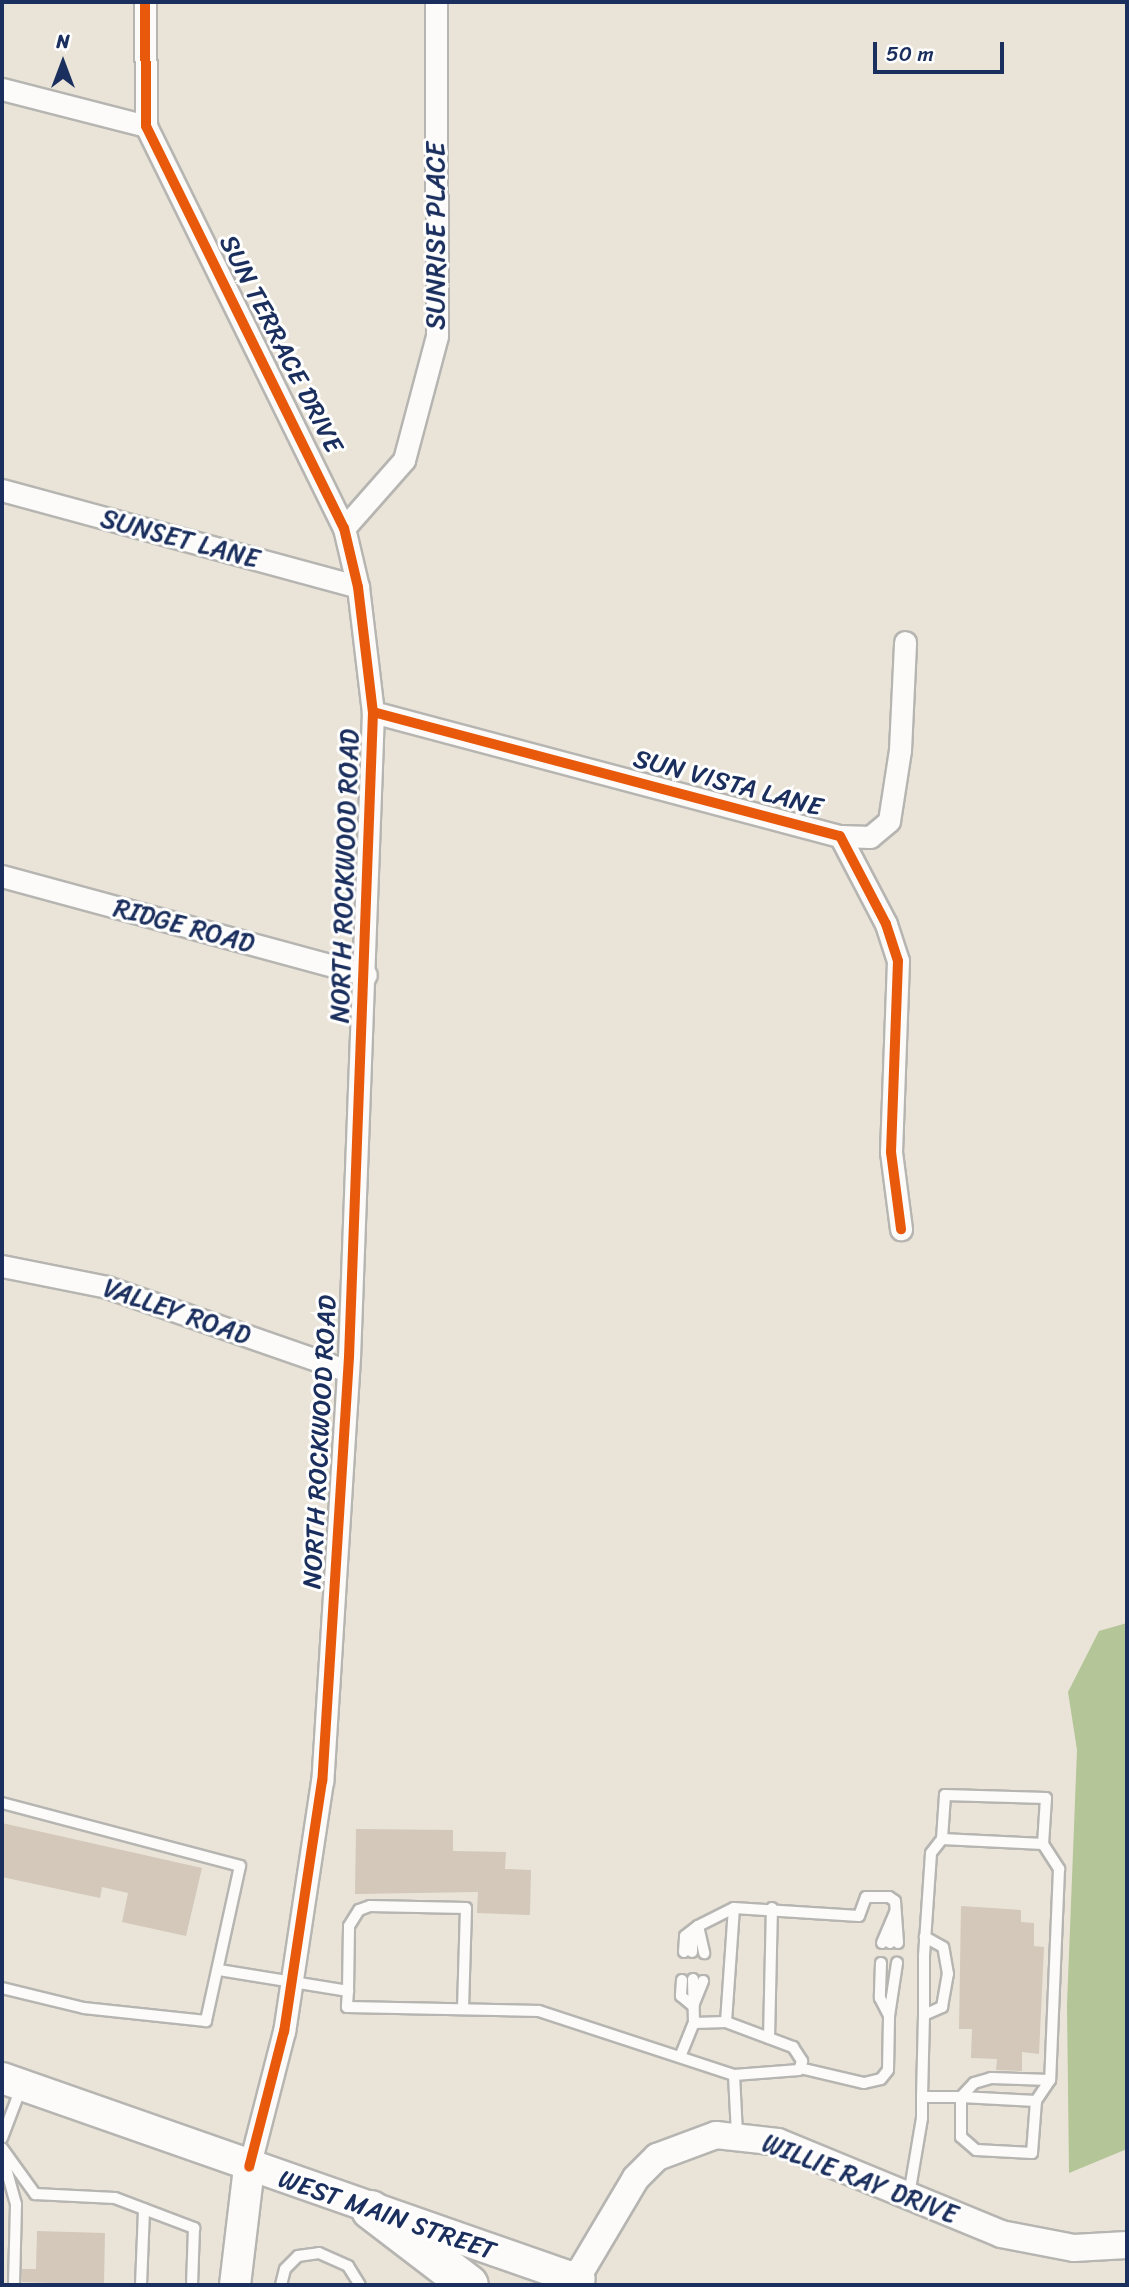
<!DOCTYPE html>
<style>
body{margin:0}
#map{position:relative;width:1129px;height:2287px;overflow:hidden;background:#eae4d8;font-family:Sriracha,sans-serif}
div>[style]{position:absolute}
.forest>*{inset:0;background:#b4c597}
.building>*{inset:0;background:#d3c8b9}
.roads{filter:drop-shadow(2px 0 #b6b5b1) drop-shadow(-2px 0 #b6b5b1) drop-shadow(0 2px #b6b5b1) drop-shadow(0 -2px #b6b5b1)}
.service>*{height:10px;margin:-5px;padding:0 5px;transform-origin:5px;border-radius:5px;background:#fcfbf9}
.minor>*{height:21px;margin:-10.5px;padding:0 10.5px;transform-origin:10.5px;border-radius:10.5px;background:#fcfbf9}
.tertiary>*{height:26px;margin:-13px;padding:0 13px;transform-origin:13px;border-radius:13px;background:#fcfbf9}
.secondary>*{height:30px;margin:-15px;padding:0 15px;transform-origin:15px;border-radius:15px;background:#fcfbf9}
.motorway>*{height:38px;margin:-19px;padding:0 19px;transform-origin:19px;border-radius:19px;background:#fcfbf9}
.cycleway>*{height:10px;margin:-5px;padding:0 5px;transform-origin:5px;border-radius:5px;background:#e8590c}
span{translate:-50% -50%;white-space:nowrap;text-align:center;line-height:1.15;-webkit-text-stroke:6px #fff;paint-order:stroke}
.street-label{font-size:26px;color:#1b2f5e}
.frame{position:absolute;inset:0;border:4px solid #1b2f5e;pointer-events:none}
.north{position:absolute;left:28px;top:28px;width:70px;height:70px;-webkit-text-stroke:5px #fff;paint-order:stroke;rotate:0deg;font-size:19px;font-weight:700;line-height:28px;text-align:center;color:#1b2f5e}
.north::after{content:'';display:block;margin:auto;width:24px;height:32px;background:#1b2f5e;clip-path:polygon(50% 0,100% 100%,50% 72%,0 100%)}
.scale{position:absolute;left:873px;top:42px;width:131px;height:32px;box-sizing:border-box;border:4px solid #1b2f5e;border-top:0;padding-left:9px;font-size:21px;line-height:24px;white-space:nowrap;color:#1b2f5e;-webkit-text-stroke:5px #fff;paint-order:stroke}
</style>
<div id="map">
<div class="forest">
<i style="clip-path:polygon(1127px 1623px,1127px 2149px,1069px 2173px,1067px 2005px,1077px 1750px,1068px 1692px,1099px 1631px)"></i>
</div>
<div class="building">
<i style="clip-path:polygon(2px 1823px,202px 1868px,186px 1936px,122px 1922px,128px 1893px,102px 1887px,100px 1898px,2px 1877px)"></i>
<i style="clip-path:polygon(356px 1829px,453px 1830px,453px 1851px,506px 1852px,505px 1869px,531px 1870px,530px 1915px,477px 1913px,478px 1892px,355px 1894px)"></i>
<i style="clip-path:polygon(961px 1906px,1021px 1910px,1021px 1922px,1034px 1923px,1034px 1946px,1044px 1947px,1039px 2054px,1022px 2052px,1022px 2071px,996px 2070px,997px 2059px,971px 2058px,972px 2029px,959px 2029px)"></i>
<i style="clip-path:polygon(37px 2231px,105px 2233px,104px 2285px,22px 2282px,22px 2269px,36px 2269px)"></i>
</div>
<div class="roads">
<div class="service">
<i style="left:2px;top:1803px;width:246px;rotate:14.8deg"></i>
<i style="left:240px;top:1866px;width:159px;rotate:102.4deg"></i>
<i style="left:206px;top:2021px;width:123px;rotate:-173.9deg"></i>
<i style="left:84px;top:2008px;width:84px;rotate:-166.3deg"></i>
<i style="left:942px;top:1839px;width:44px;rotate:-86.1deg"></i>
<i style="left:945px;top:1795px;width:101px;rotate:1.7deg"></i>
<i style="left:1046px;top:1798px;width:46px;rotate:93.7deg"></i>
<i style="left:882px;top:1943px;width:34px;rotate:-67deg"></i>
<i style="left:890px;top:1943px;width:22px;rotate:-82deg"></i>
<i style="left:684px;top:1952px;width:16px;rotate:-86deg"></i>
<i style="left:685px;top:1936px;width:16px;rotate:-38deg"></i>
<i style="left:698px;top:1926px;width:28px;rotate:77deg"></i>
<i style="left:692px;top:1952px;width:13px;rotate:-90deg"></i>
<i style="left:692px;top:1939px;width:14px;rotate:-65deg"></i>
<i style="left:698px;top:1926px;width:40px;rotate:-26.6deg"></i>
<i style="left:881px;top:1963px;width:35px;rotate:92deg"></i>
<i style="left:880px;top:1998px;width:20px;rotate:63deg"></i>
<i style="left:219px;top:1970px;width:131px;rotate:9.2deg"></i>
<i style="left:348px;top:1991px;width:16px;rotate:94deg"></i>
<i style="left:347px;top:2007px;width:192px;rotate:1.2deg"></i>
<i style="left:539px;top:2011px;width:205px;rotate:18.2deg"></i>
<i style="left:734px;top:2075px;width:60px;rotate:87.1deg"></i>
<i style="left:693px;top:1979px;width:44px;rotate:88.7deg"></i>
<i style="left:682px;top:1980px;width:16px;rotate:94deg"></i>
<i style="left:681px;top:1996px;width:16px;rotate:40deg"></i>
<i style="left:693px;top:2006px;width:27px;rotate:-68deg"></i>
<i style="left:348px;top:1991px;width:65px;rotate:-89.1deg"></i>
<i style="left:349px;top:1926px;width:19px;rotate:-58deg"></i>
<i style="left:359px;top:1910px;width:12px;rotate:-20deg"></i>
<i style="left:370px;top:1906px;width:96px;rotate:1.2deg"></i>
<i style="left:466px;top:1908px;width:101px;rotate:91.7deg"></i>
<i style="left:924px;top:2015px;width:20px;rotate:-24deg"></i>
<i style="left:942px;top:2007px;width:34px;rotate:-80deg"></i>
<i style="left:948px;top:1974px;width:27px;rotate:-100deg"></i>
<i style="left:943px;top:1947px;width:21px;rotate:-151deg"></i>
<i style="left:726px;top:2022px;width:114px;rotate:-86deg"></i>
<i style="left:734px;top:1908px;width:125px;rotate:3.7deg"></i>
<i style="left:859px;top:1916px;width:20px;rotate:-70deg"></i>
<i style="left:866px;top:1897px;width:23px"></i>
<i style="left:889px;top:1897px;width:7px;rotate:34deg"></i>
<i style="left:895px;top:1901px;width:42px;rotate:85.9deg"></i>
<i style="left:769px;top:2038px;width:130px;rotate:-88.7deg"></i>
<i style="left:680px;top:2057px;width:37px;rotate:-68deg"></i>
<i style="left:694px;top:2023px;width:32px;rotate:-2deg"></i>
<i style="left:726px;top:2022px;width:72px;rotate:20.5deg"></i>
<i style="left:793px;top:2047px;width:17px;rotate:57deg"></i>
<i style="left:802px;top:2061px;width:9px;rotate:108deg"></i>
<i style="left:799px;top:2070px;width:65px;rotate:175.6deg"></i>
<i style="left:800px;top:2068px;width:66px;rotate:13.2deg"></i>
<i style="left:864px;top:2083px;width:17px;rotate:-13deg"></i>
<i style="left:881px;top:2079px;width:11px;rotate:-52deg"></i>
<i style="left:888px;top:2070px;width:54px;rotate:-88.9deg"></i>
<i style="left:889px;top:2016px;width:54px;rotate:-81.4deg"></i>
<i style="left:961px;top:2097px;width:19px;rotate:-47deg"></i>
<i style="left:974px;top:2083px;width:18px;rotate:-16deg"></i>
<i style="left:991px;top:2078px;width:59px;rotate:1.9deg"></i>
<i style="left:961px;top:2097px;width:75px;rotate:3.1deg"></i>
<i style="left:2px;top:2138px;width:53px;rotate:-69.2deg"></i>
<i style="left:2px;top:2148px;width:57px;rotate:54.3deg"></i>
<i style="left:35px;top:2194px;width:80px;rotate:2.9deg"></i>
<i style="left:115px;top:2198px;width:85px;rotate:20.8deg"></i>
<i style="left:194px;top:2228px;width:57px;rotate:92deg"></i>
<i style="left:2px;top:2154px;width:52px;rotate:74.4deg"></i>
<i style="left:16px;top:2204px;width:81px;rotate:91.4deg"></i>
<i style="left:909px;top:2195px;width:78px;rotate:-80.4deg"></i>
<i style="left:922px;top:2118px;width:21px;rotate:-90deg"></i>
<i style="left:922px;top:2097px;width:82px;rotate:-88.6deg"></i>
<i style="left:924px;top:2015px;width:59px;rotate:-90deg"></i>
<i style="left:924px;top:1956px;width:103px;rotate:-86.1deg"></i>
<i style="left:931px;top:1853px;width:18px;rotate:-52deg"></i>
<i style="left:942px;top:1839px;width:101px;rotate:2.8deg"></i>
<i style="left:1043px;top:1844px;width:30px;rotate:57deg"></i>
<i style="left:1059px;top:1869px;width:211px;rotate:92.4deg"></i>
<i style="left:1050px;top:2080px;width:25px;rotate:124deg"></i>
<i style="left:1036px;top:2101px;width:52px;rotate:94.4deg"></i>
<i style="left:1032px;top:2153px;width:56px;rotate:-176.9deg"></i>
<i style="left:976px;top:2150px;width:20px;rotate:-139deg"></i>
<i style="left:961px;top:2137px;width:40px;rotate:-90deg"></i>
<i style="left:961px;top:2097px;width:39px;rotate:180deg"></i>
<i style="left:141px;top:2285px;width:76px;rotate:-87.7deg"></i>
<i style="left:281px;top:2285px;width:16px;rotate:-76deg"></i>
<i style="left:285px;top:2269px;width:18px;rotate:-45deg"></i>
<i style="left:298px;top:2256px;width:21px;rotate:-8deg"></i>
<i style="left:319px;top:2253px;width:32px;rotate:24deg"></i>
<i style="left:348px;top:2266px;width:22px;rotate:58deg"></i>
</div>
<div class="minor">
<i style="left:145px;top:2px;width:124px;rotate:89.5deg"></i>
<i style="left:146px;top:126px;width:448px;rotate:63.8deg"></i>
<i style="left:344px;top:528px;width:61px;rotate:76.7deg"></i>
<i style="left:358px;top:587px;width:126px;rotate:83.2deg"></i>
<i style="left:373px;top:712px;width:645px;rotate:92.13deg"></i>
<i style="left:349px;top:1357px;width:425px;rotate:93.6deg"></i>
<i style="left:322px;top:1781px;width:253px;rotate:98.6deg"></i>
<i style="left:284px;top:2031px;width:140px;rotate:104.4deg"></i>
<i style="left:2px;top:89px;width:149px;rotate:14.4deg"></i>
<i style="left:2px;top:490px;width:369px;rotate:15.2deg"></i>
<i style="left:344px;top:528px;width:91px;rotate:-48.6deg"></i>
<i style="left:404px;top:460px;width:128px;rotate:-75.1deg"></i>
<i style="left:437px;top:336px;width:334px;rotate:-90.2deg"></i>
<i style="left:373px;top:712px;width:483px;rotate:14.9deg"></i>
<i style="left:840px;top:836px;width:99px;rotate:62.4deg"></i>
<i style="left:886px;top:924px;width:39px;rotate:72deg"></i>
<i style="left:898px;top:961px;width:191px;rotate:92.1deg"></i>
<i style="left:891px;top:1152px;width:78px;rotate:82.6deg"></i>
<i style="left:840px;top:836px;width:30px;rotate:2deg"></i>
<i style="left:870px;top:837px;width:25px;rotate:-40deg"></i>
<i style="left:889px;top:821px;width:72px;rotate:-81.2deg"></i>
<i style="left:900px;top:750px;width:108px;rotate:-87.3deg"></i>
<i style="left:2px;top:876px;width:377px;rotate:15.2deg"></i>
<i style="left:2px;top:1266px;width:107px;rotate:11.3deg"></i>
<i style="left:107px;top:1287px;width:255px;rotate:19.2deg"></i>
</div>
<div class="tertiary">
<i style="left:576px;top:2279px;width:117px;rotate:-59.3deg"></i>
<i style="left:636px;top:2178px;width:30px;rotate:-45deg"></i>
<i style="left:657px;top:2157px;width:63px;rotate:-20.4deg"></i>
<i style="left:716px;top:2135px;width:62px;rotate:6.4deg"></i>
<i style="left:778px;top:2142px;width:241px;rotate:22.4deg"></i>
<i style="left:1001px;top:2234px;width:74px;rotate:10.9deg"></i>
<i style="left:1074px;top:2248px;width:53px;rotate:-3.2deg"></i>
</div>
<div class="secondary">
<i style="left:2px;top:2078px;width:608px;rotate:19.3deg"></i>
<i style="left:235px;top:2285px;width:119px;rotate:-83.2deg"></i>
</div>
<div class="motorway">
<i style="left:371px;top:2210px;width:123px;rotate:37.4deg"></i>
<i style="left:564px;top:2285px;width:13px;rotate:-27deg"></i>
</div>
</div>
<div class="cycleway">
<i style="left:145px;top:2px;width:124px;rotate:89.5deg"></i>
<i style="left:146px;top:126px;width:448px;rotate:63.8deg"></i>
<i style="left:344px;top:528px;width:61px;rotate:76.7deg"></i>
<i style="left:358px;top:587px;width:126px;rotate:83.2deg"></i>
<i style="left:373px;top:712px;width:645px;rotate:92.13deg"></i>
<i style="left:349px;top:1357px;width:425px;rotate:93.6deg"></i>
<i style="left:322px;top:1781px;width:253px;rotate:98.6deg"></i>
<i style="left:284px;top:2031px;width:140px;rotate:104.4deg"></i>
<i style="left:373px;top:712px;width:483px;rotate:14.9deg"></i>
<i style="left:840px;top:836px;width:99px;rotate:62.4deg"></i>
<i style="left:886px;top:924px;width:39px;rotate:72deg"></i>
<i style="left:898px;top:961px;width:191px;rotate:92.1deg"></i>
<i style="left:891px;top:1152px;width:78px;rotate:82.6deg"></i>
</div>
<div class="street-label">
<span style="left:436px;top:236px;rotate:-90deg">SUNRISE PLACE</span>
<span style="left:281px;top:344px;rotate:63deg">SUN TERRACE DRIVE</span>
<span style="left:180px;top:539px;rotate:15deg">SUNSET LANE</span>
<span style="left:728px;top:783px;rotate:15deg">SUN VISTA LANE</span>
<span style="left:345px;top:876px;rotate:-88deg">NORTH ROCKWOOD ROAD</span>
<span style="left:184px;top:926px;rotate:15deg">RIDGE ROAD</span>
<span style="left:177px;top:1312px;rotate:19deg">VALLEY ROAD</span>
<span style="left:320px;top:1442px;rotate:-87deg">NORTH ROCKWOOD ROAD</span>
<span style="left:860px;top:2179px;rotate:21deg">WILLIE RAY DRIVE</span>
<span style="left:387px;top:2215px;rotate:19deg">WEST MAIN STREET</span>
</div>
<div class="frame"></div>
<div class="north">N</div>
<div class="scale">50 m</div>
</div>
